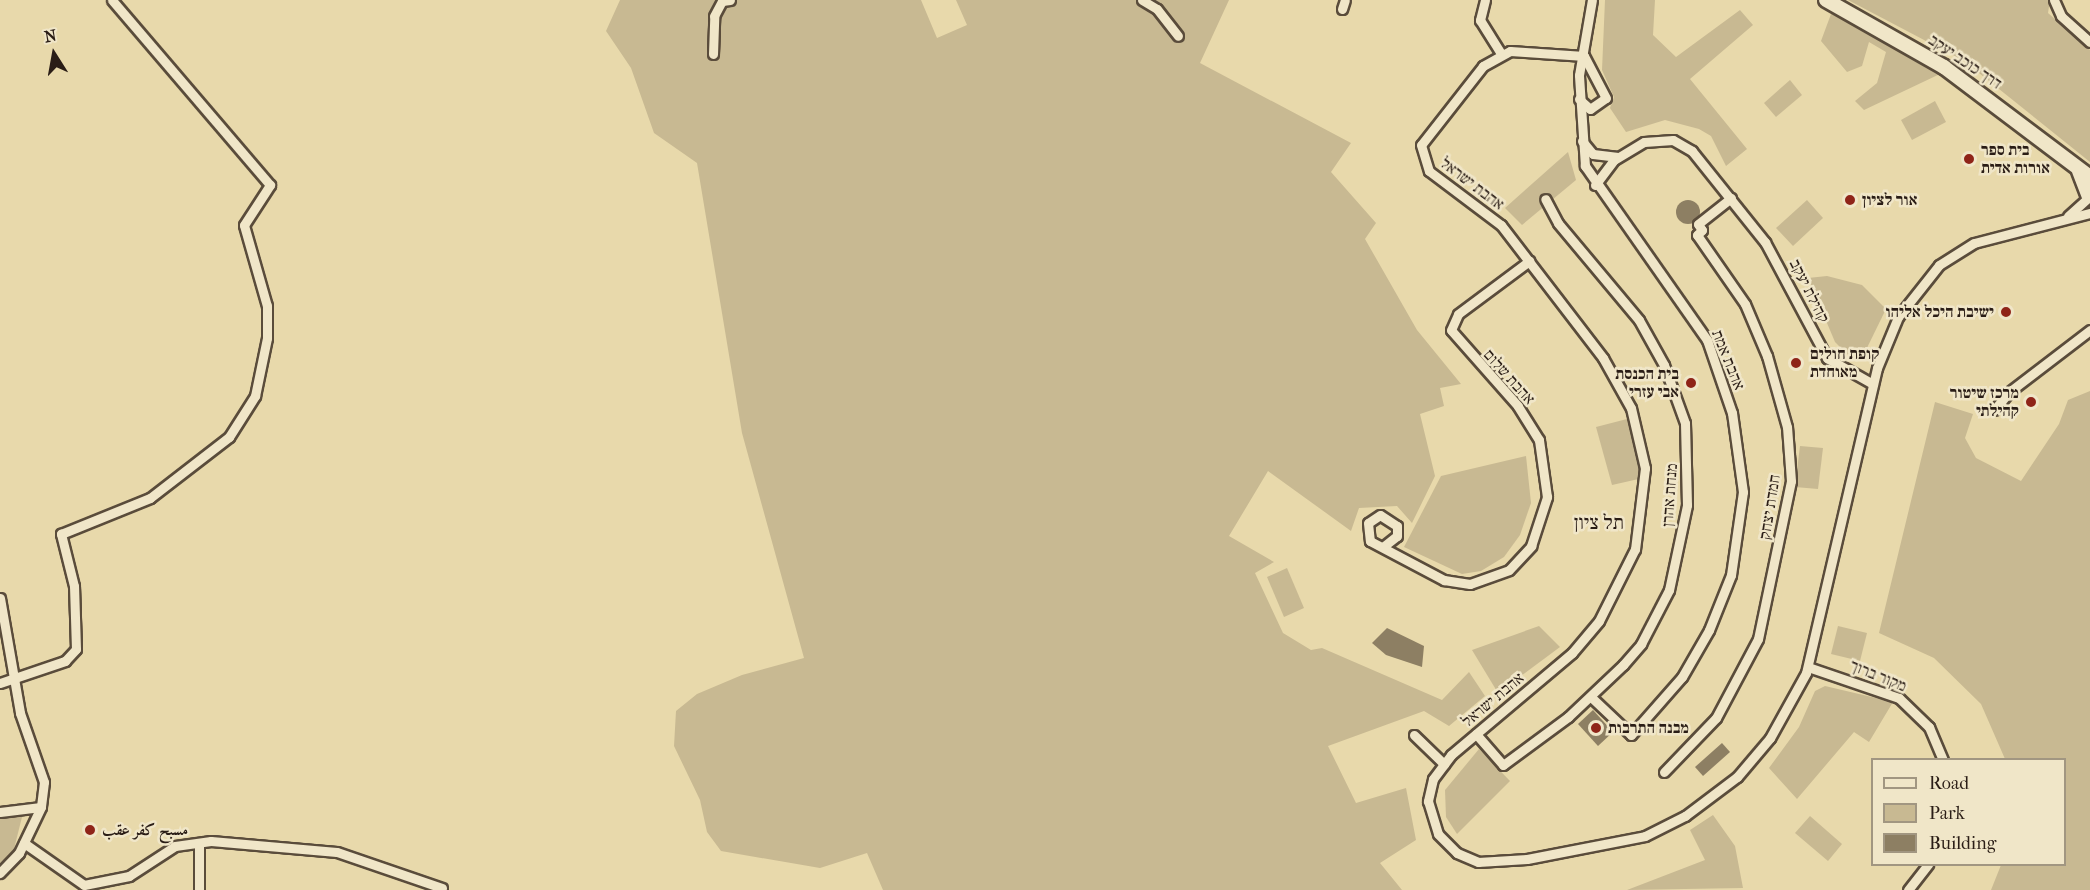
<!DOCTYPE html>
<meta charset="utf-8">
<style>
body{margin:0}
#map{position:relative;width:2090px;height:890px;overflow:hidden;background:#e8d9ab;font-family:"IM FELL French Canon",Amiri,"Frank Ruhl Libre",serif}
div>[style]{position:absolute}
.green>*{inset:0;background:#c8b992}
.building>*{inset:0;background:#8d7f63}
.round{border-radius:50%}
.roads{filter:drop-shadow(2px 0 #5a4c3b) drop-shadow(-2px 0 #5a4c3b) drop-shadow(0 2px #5a4c3b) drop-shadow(0 -2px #5a4c3b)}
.street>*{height:9px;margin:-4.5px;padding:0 4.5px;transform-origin:4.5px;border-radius:4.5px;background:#f0e6c8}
.secondary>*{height:14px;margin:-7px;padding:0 7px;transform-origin:7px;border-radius:7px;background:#f0e6c8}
.dots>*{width:16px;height:16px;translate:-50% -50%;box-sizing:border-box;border:3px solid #f0e6c8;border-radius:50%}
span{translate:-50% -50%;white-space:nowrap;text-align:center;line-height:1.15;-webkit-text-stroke:5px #f0e6c8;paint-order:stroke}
.street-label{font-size:16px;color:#2a1d16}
.poi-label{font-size:16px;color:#2a1d16;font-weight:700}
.left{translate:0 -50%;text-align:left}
.right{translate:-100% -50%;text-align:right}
.quarter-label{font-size:20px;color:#2a1d16}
.legend{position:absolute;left:1871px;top:758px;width:195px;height:108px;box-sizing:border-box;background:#f0e6c8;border:2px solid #a19681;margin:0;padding:8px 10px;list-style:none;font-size:18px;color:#2a1d16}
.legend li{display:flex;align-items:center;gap:12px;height:30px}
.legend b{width:30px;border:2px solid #a19681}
.north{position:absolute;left:24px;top:24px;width:60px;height:60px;-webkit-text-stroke:4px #f0e6c8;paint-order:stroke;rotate:349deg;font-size:16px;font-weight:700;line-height:24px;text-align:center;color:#2a1d16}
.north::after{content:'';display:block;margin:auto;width:21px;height:27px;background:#2a1d16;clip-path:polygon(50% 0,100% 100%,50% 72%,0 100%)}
</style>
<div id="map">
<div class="green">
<i style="clip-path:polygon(620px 0,921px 0,937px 38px,967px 25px,956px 0,1229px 0,1200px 63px,1351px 143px,1331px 172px,1376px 223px,1365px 239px,1417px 330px,1461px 384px,1440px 388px,1444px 406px,1420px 414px,1435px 476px,1412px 523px,1397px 506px,1359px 508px,1351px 531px,1268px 471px,1229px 536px,1274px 562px,1255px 573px,1283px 633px,1311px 650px,1322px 648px,1442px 700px,1469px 672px,1485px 696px,1449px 726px,1424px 711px,1328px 746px,1356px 803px,1406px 788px,1416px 840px,1380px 863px,1402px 890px,883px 890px,867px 853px,820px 868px,721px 851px,707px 832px,700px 800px,674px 746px,676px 711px,697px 694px,742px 675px,804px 658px,742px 433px,697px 163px,654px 133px,631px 68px,606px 31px)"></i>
<i style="clip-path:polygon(1605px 0,1655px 0,1653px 35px,1676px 57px,1740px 10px,1753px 25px,1690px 79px,1747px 149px,1726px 166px,1711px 136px,1699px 129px,1665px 120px,1626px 132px,1610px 108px,1614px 97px,1602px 70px)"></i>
<i style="clip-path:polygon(1848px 0,2050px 0,2048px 13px,2090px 50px,2090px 162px,1964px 61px)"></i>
<i style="clip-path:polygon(1831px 14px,1862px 25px,1942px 73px,1864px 110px,1855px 101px,1877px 83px,1886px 52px,1869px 42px,1862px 66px,1847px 72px,1821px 41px)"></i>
<i style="clip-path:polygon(1790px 80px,1802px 95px,1776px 117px,1764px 103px)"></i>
<i style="clip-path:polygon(1935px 101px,1946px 122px,1912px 140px,1901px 120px)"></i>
<i style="clip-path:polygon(1568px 152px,1576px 180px,1522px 225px,1505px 208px)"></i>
<i style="clip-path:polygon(1807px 200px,1823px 218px,1793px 246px,1776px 228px)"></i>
<i style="clip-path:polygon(1827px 276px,1862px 285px,1886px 309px,1864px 354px,1849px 356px,1835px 342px,1808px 278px)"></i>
<i style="clip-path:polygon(2090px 391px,2090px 890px,1991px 890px,2001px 865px,2064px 864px,2064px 760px,2005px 759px,1981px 704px,1934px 658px,1879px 633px,1935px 402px,1973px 414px,1965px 438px,1976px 458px,2021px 481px,2059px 424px,2068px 400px)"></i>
<i style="clip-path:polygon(1627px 419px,1643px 478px,1612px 485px,1596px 427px)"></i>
<i style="clip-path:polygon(1800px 446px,1823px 448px,1818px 489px,1795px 487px)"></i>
<i style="clip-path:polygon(1526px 456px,1531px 503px,1520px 535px,1504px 557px,1481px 571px,1462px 574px,1404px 547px,1441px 476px)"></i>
<i style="clip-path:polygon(1287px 568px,1304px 608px,1284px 617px,1267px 577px)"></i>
<i style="clip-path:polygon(1539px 626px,1560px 647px,1498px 693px,1472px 650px)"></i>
<i style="clip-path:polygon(1838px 626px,1867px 633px,1860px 661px,1831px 654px)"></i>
<i style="clip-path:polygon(1825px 686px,1893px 702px,1869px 742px,1854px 732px,1797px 799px,1769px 768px,1799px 727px,1815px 691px)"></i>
<i style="clip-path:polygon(1479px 749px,1510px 781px,1457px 834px,1446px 817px,1445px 790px)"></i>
<i style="clip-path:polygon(1713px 815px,1735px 846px,1743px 888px,1627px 890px,1705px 860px,1690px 830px)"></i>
<i style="clip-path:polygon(1810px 816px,1842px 844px,1828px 861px,1795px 833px)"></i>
<i style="clip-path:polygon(0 817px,22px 817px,14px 849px,0 863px)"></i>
</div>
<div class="building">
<i class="round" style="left:1676px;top:200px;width:24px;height:24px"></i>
<i style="clip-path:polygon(1387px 628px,1424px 646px,1422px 667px,1386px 655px,1372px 643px)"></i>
<i style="clip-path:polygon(1593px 710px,1613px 732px,1598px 746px,1578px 724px)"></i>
<i style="clip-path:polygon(1722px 743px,1730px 752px,1703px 776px,1695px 767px)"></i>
</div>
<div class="roads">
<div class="street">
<i style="left:1142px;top:0;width:17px;rotate:31deg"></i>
<i style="left:1157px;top:9px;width:34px;rotate:52deg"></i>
<i style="left:1485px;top:0;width:21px;rotate:104deg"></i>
<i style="left:1480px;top:20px;width:40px;rotate:58deg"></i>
<i style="left:2054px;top:0;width:17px;rotate:66deg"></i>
<i style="left:2061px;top:16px;width:39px;rotate:42deg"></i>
<i style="left:1342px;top:9px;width:9px;rotate:-72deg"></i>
<i style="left:713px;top:54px;width:38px;rotate:-88deg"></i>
<i style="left:714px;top:16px;width:17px;rotate:-62deg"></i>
<i style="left:722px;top:1px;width:8px;rotate:-7deg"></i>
<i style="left:1579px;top:99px;width:15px;rotate:42deg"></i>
<i style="left:1590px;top:109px;width:19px;rotate:-35deg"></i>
<i style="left:1606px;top:98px;width:47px;rotate:-117.6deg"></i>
<i style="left:1584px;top:56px;width:74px;rotate:-176.1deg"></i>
<i style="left:1510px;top:51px;width:31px;rotate:151deg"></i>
<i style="left:1483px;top:66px;width:100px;rotate:128.1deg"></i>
<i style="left:1421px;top:145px;width:27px;rotate:73deg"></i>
<i style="left:1429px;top:171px;width:90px;rotate:36.9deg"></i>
<i style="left:1501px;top:225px;width:168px;rotate:52.5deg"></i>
<i style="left:1603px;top:358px;width:57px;rotate:60.8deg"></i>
<i style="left:1631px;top:408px;width:62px;rotate:76.9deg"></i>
<i style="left:1645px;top:468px;width:82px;rotate:97deg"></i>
<i style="left:1635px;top:549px;width:80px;rotate:116.6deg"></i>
<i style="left:1599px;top:621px;width:42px;rotate:130.2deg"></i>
<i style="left:1572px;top:653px;width:158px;rotate:139.9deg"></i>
<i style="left:1451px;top:755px;width:30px;rotate:127deg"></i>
<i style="left:1433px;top:779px;width:23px;rotate:103deg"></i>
<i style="left:1428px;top:801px;width:34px;rotate:73deg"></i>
<i style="left:1438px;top:834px;width:27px;rotate:45deg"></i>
<i style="left:1457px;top:853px;width:23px;rotate:23deg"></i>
<i style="left:1478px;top:862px;width:49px;rotate:-3.5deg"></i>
<i style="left:1527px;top:859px;width:120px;rotate:-11deg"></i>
<i style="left:1645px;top:836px;width:45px;rotate:-26.6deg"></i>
<i style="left:1685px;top:816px;width:65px;rotate:-36.9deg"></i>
<i style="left:1737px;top:777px;width:51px;rotate:-49.8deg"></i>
<i style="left:1770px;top:738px;width:74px;rotate:-61deg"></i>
<i style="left:1806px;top:673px;width:313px;rotate:-76.9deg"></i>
<i style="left:1877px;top:368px;width:55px;rotate:-67.6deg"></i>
<i style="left:1898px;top:317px;width:66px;rotate:-51.7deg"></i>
<i style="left:1939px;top:265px;width:41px;rotate:-32.2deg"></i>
<i style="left:1974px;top:243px;width:120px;rotate:-14.5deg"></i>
<i style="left:1582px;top:141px;width:17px;rotate:50deg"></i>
<i style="left:1593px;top:154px;width:25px;rotate:7deg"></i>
<i style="left:1595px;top:185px;width:31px;rotate:-53deg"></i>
<i style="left:1614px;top:160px;width:35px;rotate:-31deg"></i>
<i style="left:1644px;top:142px;width:29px;rotate:-4deg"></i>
<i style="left:1673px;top:140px;width:22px;rotate:30deg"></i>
<i style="left:1692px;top:151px;width:117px;rotate:51.3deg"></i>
<i style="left:1765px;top:242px;width:132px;rotate:61.9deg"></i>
<i style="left:1827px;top:358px;width:53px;rotate:29.5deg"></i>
<i style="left:2068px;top:216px;width:25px;rotate:-42deg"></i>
<i style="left:1994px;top:410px;width:23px;rotate:-50deg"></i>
<i style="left:2009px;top:392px;width:102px;rotate:-37.4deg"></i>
<i style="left:1384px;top:546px;width:16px;rotate:-38deg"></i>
<i style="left:1397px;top:536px;width:10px;rotate:-90deg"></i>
<i style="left:1397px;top:526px;width:20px;rotate:-147deg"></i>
<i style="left:1380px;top:515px;width:14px;rotate:146deg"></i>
<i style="left:1368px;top:523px;width:18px;rotate:84deg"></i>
<i style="left:1370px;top:541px;width:84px;rotate:27.8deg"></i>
<i style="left:1444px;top:580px;width:26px;rotate:9deg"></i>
<i style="left:1470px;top:584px;width:41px;rotate:-19.7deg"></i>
<i style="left:1509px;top:570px;width:33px;rotate:-47deg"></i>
<i style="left:1531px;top:546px;width:52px;rotate:-71.9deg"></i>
<i style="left:1547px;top:497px;width:58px;rotate:-98deg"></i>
<i style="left:1539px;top:440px;width:40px;rotate:-122deg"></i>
<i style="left:1518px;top:406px;width:101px;rotate:-131.4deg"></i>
<i style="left:1451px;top:330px;width:17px;rotate:-66deg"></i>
<i style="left:1458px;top:314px;width:89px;rotate:-36.7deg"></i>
<i style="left:0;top:598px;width:117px;rotate:80.1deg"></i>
<i style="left:20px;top:713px;width:73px;rotate:70.8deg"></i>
<i style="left:44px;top:782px;width:25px;rotate:97deg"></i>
<i style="left:41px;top:807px;width:51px;rotate:115.6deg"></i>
<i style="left:19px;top:853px;width:28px;rotate:134deg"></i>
<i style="left:1808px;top:667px;width:96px;rotate:18.8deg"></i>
<i style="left:1899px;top:698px;width:42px;rotate:44deg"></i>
<i style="left:1929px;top:727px;width:36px;rotate:67deg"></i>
<i style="left:0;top:683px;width:69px;rotate:-18.7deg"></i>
<i style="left:65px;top:661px;width:16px;rotate:-47deg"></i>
<i style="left:76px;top:649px;width:63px;rotate:-91.8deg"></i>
<i style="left:74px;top:586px;width:54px;rotate:-104deg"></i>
<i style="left:61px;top:534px;width:96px;rotate:-22deg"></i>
<i style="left:150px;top:498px;width:100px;rotate:-37.7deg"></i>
<i style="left:229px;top:437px;width:49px;rotate:-57.6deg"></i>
<i style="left:255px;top:396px;width:59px;rotate:-78.3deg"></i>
<i style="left:267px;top:338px;width:32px;rotate:-90deg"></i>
<i style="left:267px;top:306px;width:84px;rotate:-105.9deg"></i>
<i style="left:244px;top:225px;width:48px;rotate:-57deg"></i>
<i style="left:270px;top:185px;width:243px;rotate:-130.5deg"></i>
<i style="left:1591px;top:697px;width:55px;rotate:43.5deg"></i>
<i style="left:1631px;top:735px;width:77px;rotate:-48.7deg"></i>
<i style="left:1682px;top:677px;width:54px;rotate:-60.1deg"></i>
<i style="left:1709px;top:630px;width:59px;rotate:-68.2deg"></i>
<i style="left:1731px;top:575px;width:84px;rotate:-81.8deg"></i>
<i style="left:1743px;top:492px;width:80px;rotate:-97.9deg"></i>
<i style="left:1732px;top:413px;width:77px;rotate:-108.9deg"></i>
<i style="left:1707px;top:340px;width:213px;rotate:-125deg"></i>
<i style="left:1585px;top:166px;width:91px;rotate:-93.8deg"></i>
<i style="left:1579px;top:75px;width:76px;rotate:-80.2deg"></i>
<i style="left:1476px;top:734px;width:41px;rotate:48.9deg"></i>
<i style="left:1503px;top:765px;width:81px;rotate:-36.4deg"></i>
<i style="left:1568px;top:717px;width:76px;rotate:-43.4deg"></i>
<i style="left:1623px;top:665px;width:28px;rotate:-49deg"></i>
<i style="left:1641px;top:644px;width:61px;rotate:-62.6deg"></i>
<i style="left:1669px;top:590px;width:87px;rotate:-78deg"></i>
<i style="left:1687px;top:505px;width:82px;rotate:-91.4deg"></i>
<i style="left:1685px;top:423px;width:62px;rotate:-109.9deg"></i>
<i style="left:1664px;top:365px;width:51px;rotate:-119.1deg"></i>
<i style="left:1639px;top:320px;width:126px;rotate:-129.9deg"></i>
<i style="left:1558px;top:223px;width:27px;rotate:-118deg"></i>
<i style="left:1414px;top:735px;width:42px;rotate:44deg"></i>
<i style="left:1664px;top:772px;width:75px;rotate:-46.1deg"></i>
<i style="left:1716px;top:718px;width:89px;rotate:-62deg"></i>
<i style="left:1758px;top:639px;width:161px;rotate:-78.2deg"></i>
<i style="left:1791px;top:481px;width:54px;rotate:-94.2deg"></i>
<i style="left:1787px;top:427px;width:74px;rotate:-105.7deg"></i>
<i style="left:1767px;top:356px;width:56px;rotate:-112.9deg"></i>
<i style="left:1745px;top:304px;width:84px;rotate:-124.8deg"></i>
<i style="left:1697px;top:235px;width:7px;rotate:-45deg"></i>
<i style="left:1702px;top:230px;width:7px;rotate:-124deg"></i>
<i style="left:1698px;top:224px;width:42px;rotate:-38.2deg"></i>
<i style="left:0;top:812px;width:41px;rotate:-7deg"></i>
<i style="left:24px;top:843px;width:73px;rotate:35deg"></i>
<i style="left:84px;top:885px;width:46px;rotate:-11.3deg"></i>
<i style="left:129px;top:876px;width:55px;rotate:-33.1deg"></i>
<i style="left:175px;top:846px;width:36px;rotate:-8deg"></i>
<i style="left:211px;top:841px;width:126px;rotate:5deg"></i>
<i style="left:337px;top:852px;width:111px;rotate:18.9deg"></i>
<i style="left:199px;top:843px;width:47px;rotate:90deg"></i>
<i style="left:1908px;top:890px;width:33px;rotate:-52deg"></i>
</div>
<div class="secondary">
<i style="left:1826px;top:0;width:136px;rotate:29.6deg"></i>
<i style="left:1944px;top:67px;width:183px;rotate:37deg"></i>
<i style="left:2079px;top:171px;width:26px;rotate:69deg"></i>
</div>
</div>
<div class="dots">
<i style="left:1969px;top:159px;background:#8f2418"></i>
<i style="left:1850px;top:200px;background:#8f2418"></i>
<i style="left:2006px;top:312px;background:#8f2418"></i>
<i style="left:1796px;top:363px;background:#8f2418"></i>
<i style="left:1691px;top:383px;background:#8f2418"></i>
<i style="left:2031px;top:402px;background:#8f2418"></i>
<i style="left:1596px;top:728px;background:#8f2418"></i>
<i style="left:90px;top:830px;background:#8f2418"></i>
</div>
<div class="street-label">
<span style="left:1965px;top:62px;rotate:34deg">דרך כוכב יעקב</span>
<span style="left:1472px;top:184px;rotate:37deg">אהבת ישראל</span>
<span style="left:1809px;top:291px;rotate:63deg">קהילת יעקב</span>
<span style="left:1728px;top:360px;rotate:68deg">אהבת אמת</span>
<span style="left:1509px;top:377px;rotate:48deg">אהבת שלום</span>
<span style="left:1670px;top:495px;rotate:-86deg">מנחת אהרן</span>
<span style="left:1770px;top:507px;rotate:-81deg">חמדת יצחק</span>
<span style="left:1878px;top:676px;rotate:22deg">מקור ברוך</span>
<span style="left:1493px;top:700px;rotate:-40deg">אהבת ישראל</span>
</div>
<div class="poi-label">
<span class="left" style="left:1981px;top:159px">בית ספר<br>אורות אדית</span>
<span class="left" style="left:1862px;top:200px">אור לציון</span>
<span class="right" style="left:1994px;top:312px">ישיבת היכל אליהו</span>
<span class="left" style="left:1810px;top:363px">קופת חולים<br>מאוחדת</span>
<span class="right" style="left:1679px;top:383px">בית הכנסת<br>אבי עזרי</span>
<span class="right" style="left:2019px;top:402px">מרכז שיטור<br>קהילתי</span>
<span class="left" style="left:1608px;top:728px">מבנה התרבות</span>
<span class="left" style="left:102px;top:830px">مسبح كفر عقب</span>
</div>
<div class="quarter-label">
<span style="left:1599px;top:522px">תל ציון</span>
</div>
<ul class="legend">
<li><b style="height:8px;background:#f0e6c8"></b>Road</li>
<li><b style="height:16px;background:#c8b992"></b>Park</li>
<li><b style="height:16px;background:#8d7f63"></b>Building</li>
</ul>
<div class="north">N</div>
</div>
